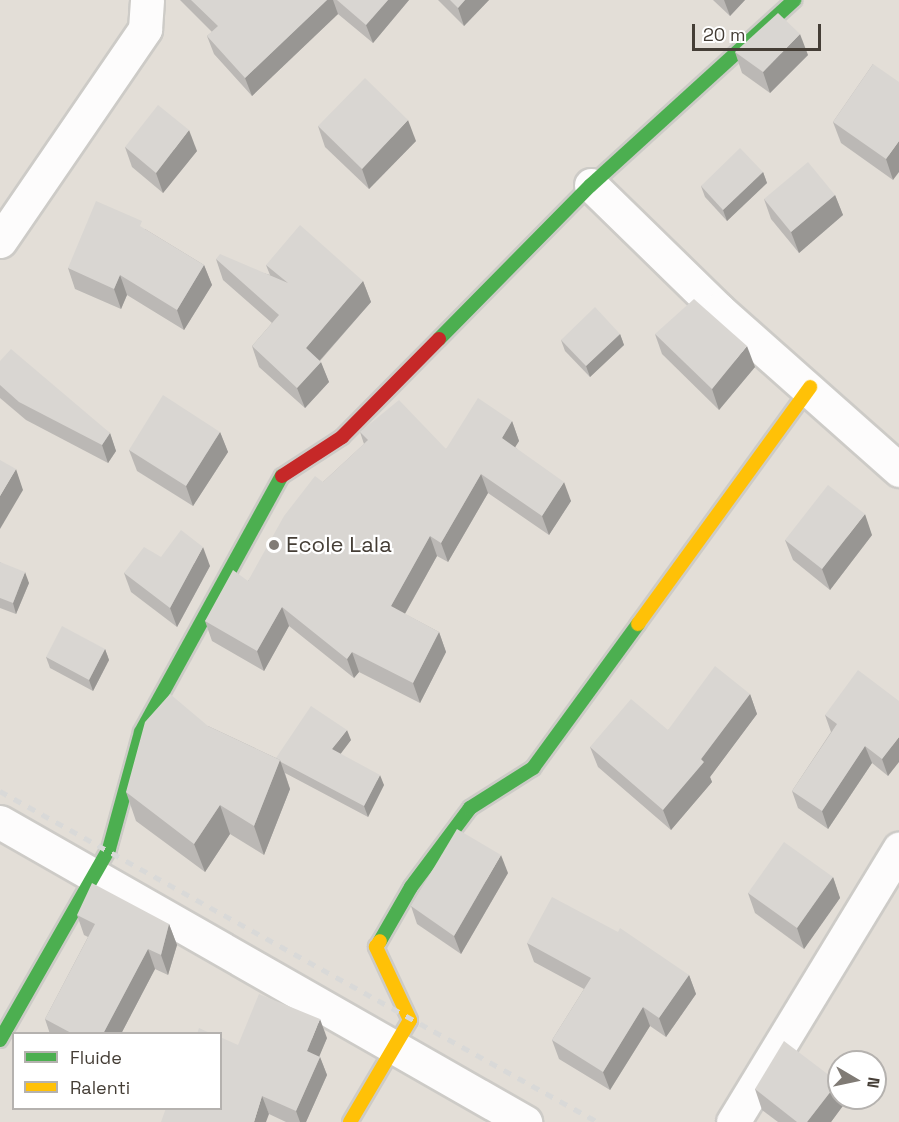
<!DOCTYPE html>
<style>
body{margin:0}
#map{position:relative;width:899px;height:1122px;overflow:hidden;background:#efedea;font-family:"Space Grotesk",sans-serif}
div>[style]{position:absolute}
.residential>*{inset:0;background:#e3ded7}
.roads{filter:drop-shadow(2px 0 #cdcbc7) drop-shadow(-2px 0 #cdcbc7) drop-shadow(0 2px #cdcbc7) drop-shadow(0 -2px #cdcbc7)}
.street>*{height:33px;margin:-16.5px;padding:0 16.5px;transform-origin:16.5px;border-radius:16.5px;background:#fdfcfc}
.fast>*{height:14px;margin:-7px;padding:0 7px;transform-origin:7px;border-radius:7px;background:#4caf50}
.slow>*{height:14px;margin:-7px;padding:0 7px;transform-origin:7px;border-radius:7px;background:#ffc107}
.jam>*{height:14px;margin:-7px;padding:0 7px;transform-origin:7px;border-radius:7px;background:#c62828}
.rail>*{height:4.5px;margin-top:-2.25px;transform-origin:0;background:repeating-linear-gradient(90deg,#d9d9d8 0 8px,transparent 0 16px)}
.wall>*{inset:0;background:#bbb8b5}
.shaded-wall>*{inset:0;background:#989693}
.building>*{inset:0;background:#d9d6d2}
.dots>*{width:16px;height:16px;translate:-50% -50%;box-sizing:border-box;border:3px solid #fff;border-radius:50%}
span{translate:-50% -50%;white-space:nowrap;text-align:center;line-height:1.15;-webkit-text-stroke:4.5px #fff;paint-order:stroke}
.poi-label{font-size:22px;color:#453e36}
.left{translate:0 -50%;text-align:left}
.legend{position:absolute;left:12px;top:1032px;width:210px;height:78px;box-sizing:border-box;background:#fff;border:2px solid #b5b2af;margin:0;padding:8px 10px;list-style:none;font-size:18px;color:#453e36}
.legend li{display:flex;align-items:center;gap:12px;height:30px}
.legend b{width:30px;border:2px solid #b5b2af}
.north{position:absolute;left:827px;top:1050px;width:60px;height:60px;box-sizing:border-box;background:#fff;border:2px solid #b5b2af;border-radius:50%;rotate:99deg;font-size:16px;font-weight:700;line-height:24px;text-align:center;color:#453e36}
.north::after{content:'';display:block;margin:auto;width:21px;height:27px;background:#807b75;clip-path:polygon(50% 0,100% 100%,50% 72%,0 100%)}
.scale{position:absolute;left:692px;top:24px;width:129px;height:27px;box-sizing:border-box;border:3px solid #453e36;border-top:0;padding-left:8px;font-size:18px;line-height:21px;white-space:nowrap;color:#453e36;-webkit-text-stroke:4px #fff;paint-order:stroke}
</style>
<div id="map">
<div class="residential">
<i style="clip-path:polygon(evenodd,0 0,899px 0,899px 1122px,0 1122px,0 0,14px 1034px,220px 1034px,220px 1108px,14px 1108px,14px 1034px,0 0,839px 1062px,875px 1062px,875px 1098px,839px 1098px,839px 1062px)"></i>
</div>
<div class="roads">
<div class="street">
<i style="left:591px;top:185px;width:179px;rotate:44.3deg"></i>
<i style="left:719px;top:310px;width:241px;rotate:41.6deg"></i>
<i style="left:0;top:241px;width:257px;rotate:-55.6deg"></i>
<i style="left:145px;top:29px;width:29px;rotate:-86deg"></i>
<i style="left:0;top:822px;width:605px;rotate:29.74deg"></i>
<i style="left:733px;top:1122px;width:320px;rotate:-58.7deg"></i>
</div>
<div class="fast">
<i style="left:439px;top:339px;width:216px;rotate:-45.4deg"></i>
<i style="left:591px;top:185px;width:275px;rotate:-42.3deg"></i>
<i style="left:380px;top:941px;width:62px;rotate:-60.1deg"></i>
<i style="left:411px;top:887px;width:99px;rotate:-53.2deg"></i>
<i style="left:470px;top:808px;width:75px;rotate:-32.4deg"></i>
<i style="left:533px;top:768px;width:178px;rotate:-53.9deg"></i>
<i style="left:0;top:1040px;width:220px;rotate:-60.3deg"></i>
<i style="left:109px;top:849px;width:121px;rotate:-74.7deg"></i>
<i style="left:141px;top:732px;width:292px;rotate:-61.2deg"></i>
</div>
<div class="slow">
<i style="left:638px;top:624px;width:293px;rotate:-54deg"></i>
<i style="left:350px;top:1122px;width:118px;rotate:-59.5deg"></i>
<i style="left:410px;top:1020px;width:81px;rotate:-115deg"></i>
<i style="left:376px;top:947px;width:7px;rotate:-56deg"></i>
</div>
<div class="jam">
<i style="left:282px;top:476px;width:72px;rotate:-33deg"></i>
<i style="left:342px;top:437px;width:138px;rotate:-45.3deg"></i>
</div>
</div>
<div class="rail">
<i style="left:0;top:791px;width:683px;rotate:28.97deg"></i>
</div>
<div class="wall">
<i style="clip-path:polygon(180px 0,409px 0,373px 43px,338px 14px,252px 96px,214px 54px,207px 36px,212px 32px)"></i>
<i style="clip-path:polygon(438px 0,489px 0,464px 26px)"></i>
<i style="clip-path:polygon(713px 0,745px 0,730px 16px)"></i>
<i style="clip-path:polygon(735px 52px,808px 55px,770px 93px,742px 73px)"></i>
<i style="clip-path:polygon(873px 64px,893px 180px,841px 143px,833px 122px)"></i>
<i style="clip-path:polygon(318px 126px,416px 141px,369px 189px,325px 147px)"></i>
<i style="clip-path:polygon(125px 147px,197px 151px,163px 193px,132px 167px)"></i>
<i style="clip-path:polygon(763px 172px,767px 183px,727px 221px,705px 197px,701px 186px)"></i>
<i style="clip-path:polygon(835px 195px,843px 215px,799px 253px,771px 219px,764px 199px)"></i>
<i style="clip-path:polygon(145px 229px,204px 265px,212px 285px,184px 330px,127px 295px,121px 309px,75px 289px,68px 268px)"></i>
<i style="clip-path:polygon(216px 259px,270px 275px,266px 265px,363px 281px,371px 302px,320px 361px,329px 382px,305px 408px,259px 367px,252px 346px,272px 323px,223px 280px)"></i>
<i style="clip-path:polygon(620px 334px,624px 345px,590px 377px,565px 351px,561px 340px)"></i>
<i style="clip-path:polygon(655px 334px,755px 367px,719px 410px,662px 354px)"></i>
<i style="clip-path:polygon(0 361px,110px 433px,116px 451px,108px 463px,26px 420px,0 398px)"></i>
<i style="clip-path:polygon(512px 421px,519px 441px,515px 447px,571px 501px,549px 535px,488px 493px,448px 562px,437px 556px,405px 614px,439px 632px,446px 652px,420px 703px,359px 672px,354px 678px,289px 626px,264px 671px,212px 641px,205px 621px,248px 581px,323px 482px,364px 444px,360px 432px,446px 449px)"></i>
<i style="clip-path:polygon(220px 432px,228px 452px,193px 506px,137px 471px,129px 450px)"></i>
<i style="clip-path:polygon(872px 535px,830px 590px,793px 560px,785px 540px)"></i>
<i style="clip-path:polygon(161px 557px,210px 566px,177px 627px,131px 592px,124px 573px)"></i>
<i style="clip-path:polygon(0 562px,29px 583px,16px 614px,0 608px)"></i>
<i style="clip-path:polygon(105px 649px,109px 660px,93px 691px,50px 668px,46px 657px)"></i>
<i style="clip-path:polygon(750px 694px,757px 714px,710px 777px,712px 782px,671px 830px,598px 767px,590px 747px,668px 730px)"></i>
<i style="clip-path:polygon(899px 701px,888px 776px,872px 763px,828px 829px,798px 808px,792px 791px,831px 732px,825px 715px)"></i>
<i style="clip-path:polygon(208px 726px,276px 758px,351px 740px,340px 754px,384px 785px,368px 817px,285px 773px,290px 789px,264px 855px,230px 834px,205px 872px,136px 821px,126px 792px)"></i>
<i style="clip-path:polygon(508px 873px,461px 954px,417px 924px,411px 906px)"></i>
<i style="clip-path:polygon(833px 877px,840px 898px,804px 949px,755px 913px,748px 893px)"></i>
<i style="clip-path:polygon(77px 915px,169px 924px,177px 945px,168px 975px,155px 969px,121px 1034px,50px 1034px,45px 1019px,88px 937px,84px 935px)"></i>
<i style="clip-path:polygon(527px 943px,689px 975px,696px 994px,666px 1037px,650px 1026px,610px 1090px,559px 1059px,552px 1040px,584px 989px,534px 962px)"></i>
<i style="clip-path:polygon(327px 1038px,319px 1056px,320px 1057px,327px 1075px,306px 1122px,286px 1122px,269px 1114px,238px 1045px)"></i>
<i style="clip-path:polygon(839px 1086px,845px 1103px,831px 1122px,778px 1122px,762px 1110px,755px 1089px)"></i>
</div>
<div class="shaded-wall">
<i style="clip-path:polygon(327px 0,333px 0,338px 14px,252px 96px,245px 78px)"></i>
<i style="clip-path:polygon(388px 0,409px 0,373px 43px,366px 25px)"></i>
<i style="clip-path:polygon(465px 0,489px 0,464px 26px,458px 8px)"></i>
<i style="clip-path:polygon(724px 0,745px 0,730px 16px)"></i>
<i style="clip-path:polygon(800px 34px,808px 55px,770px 93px,763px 72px)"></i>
<i style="clip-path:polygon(408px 120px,416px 141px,369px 189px,362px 169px)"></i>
<i style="clip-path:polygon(189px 130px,197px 151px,163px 193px,156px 173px)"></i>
<i style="clip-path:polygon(899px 141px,899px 172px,893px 180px,886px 159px)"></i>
<i style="clip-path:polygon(763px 172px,767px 183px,727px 221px,723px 210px)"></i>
<i style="clip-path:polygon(835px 195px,843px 215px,799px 253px,791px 232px)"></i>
<i style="clip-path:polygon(204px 265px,212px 285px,184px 330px,177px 310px)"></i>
<i style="clip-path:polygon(120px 275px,127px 295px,121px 309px,114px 289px)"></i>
<i style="clip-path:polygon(363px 281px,371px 302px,313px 368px,306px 348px)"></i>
<i style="clip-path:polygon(620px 334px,624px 345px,590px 377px,586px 366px)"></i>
<i style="clip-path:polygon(747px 346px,755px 367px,719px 410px,712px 389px)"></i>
<i style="clip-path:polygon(321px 362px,329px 382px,305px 408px,297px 388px)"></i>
<i style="clip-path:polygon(512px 421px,519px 441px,509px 457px,502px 438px)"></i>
<i style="clip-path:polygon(220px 432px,228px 452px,193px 506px,186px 486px)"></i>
<i style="clip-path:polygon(110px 433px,116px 451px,108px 463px,102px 445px)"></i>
<i style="clip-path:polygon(16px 469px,23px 490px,0 529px,0 496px)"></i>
<i style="clip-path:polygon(481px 474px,488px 493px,448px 562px,441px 543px)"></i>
<i style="clip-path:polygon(564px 482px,571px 501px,549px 535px,542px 516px)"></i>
<i style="clip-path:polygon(865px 514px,872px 535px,830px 590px,822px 569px)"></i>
<i style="clip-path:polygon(430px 536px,437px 556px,398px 626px,391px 606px)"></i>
<i style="clip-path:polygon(203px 547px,210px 566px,177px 627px,170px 608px)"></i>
<i style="clip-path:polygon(25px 572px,29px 583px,16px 614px,13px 603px)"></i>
<i style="clip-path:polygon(282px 607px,289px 626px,264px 671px,257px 651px)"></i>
<i style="clip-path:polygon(439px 632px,446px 652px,420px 703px,413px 683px)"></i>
<i style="clip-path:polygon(105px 649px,109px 660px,93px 691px,89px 680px)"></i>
<i style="clip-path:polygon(352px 652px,359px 672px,354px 678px,347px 659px)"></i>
<i style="clip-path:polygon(750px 694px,757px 714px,710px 777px,712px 782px,671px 830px,663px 810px)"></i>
<i style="clip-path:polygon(347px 730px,351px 740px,336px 760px,332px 749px)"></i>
<i style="clip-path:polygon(899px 737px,899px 762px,888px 776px,882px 759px)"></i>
<i style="clip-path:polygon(865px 746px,872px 763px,828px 829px,822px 811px)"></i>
<i style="clip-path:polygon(280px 760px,290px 789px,264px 855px,254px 826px)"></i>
<i style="clip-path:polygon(380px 775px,384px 785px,368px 817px,364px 806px)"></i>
<i style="clip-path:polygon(220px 805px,230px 834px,205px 872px,194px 844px)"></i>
<i style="clip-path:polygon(501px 855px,508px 873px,461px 954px,454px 936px)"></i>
<i style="clip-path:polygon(833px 877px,840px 898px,804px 949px,797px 928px)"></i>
<i style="clip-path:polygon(169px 924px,177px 945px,168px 975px,161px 955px)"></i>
<i style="clip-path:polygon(148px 949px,155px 969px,121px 1034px,103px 1034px)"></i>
<i style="clip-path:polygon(689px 975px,696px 994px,666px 1037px,659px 1018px)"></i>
<i style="clip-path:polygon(643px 1007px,650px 1026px,610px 1090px,603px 1072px)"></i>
<i style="clip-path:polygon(320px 1019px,327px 1038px,314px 1069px,307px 1051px)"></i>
<i style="clip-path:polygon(320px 1057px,327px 1075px,306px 1122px,300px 1122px,296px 1111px)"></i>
<i style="clip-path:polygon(838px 1082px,839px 1086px,839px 1098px,843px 1098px,845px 1103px,831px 1122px,807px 1122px)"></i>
<i style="clip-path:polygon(262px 1096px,269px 1114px,266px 1122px,254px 1122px)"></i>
</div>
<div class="building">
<i style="clip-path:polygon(191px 0,327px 0,245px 78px,207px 36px,218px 26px)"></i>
<i style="clip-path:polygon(337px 0,388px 0,366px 25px)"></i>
<i style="clip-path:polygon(450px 0,465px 0,458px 8px)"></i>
<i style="clip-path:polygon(778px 13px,800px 34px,763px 72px,735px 52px)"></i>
<i style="clip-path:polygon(873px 64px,899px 82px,899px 141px,886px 159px,833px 122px)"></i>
<i style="clip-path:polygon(365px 78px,408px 120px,362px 169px,318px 126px)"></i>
<i style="clip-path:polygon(158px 105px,189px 130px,156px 173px,125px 147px)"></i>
<i style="clip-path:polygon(740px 148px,763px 172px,723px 210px,701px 186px)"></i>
<i style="clip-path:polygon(808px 162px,835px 195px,791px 232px,764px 199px)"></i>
<i style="clip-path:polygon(96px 201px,142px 221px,140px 226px,204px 265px,177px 310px,120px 275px,114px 289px,68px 268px)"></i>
<i style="clip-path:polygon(300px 225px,363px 281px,306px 348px,321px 362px,297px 388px,252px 346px,279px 315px,216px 259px,220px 254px,288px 283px,266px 265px)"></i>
<i style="clip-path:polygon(694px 299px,747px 346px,712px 389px,655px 334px)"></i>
<i style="clip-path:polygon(595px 307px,620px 334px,586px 366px,561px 340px)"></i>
<i style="clip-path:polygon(11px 349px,110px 433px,102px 445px,19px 402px,0 385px,0 361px)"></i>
<i style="clip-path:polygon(163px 395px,220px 432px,186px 486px,129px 450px)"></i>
<i style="clip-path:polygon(478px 398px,512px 421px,502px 438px,564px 482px,542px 516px,481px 474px,441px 543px,430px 536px,391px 606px,439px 632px,413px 683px,352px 652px,347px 659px,282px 607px,257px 651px,205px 621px,233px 570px,248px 581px,284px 516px,315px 476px,323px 482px,368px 440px,360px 432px,399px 400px,446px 449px)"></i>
<i style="clip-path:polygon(0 460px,16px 469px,0 496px)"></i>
<i style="clip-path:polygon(828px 485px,865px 514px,822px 569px,785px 540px)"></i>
<i style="clip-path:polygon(181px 530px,203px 547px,170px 608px,124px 573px,144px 547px,161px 557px)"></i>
<i style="clip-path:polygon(0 562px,25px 572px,13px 603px,0 598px)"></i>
<i style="clip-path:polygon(62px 626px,105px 649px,89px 680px,46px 657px)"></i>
<i style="clip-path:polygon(715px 666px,750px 694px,701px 759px,704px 762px,663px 810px,590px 747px,631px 699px,668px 730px)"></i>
<i style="clip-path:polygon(858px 670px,899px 701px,899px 737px,882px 759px,865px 746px,822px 811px,792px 791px,837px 724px,825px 715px)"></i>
<i style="clip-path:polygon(170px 694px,208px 726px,280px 760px,254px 826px,220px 805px,194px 844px,126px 792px,145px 722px)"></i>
<i style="clip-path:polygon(311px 706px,347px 730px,332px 749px,380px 775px,364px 806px,281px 762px,280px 760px,276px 758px)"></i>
<i style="clip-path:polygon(457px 829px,501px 855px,454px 936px,411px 906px)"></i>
<i style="clip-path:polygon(784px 842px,833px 877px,797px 928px,748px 893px)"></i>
<i style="clip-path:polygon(92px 883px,169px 924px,161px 955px,148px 949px,103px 1034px,73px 1034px,45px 1019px,95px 924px,77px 915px)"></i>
<i style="clip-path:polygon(552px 897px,618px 932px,620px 928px,689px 975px,659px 1018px,643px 1007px,603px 1072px,552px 1040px,591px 978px,527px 943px)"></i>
<i style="clip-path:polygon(259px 994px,320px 1019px,307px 1051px,320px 1057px,296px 1111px,262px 1096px,254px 1122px,161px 1122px,166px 1108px,220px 1108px,220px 1037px,238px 1045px)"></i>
<i style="clip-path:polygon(199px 1028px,212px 1034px,197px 1034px)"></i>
<i style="clip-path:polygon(784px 1041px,838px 1082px,807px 1122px,797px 1122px,755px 1089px)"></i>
</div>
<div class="dots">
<i style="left:274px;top:545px;background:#807b75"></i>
</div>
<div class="poi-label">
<span class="left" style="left:286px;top:545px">Ecole Lala</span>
</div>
<ul class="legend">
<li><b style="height:8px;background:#4caf50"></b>Fluide</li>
<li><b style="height:8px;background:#ffc107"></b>Ralenti</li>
</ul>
<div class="north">N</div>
<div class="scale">20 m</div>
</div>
